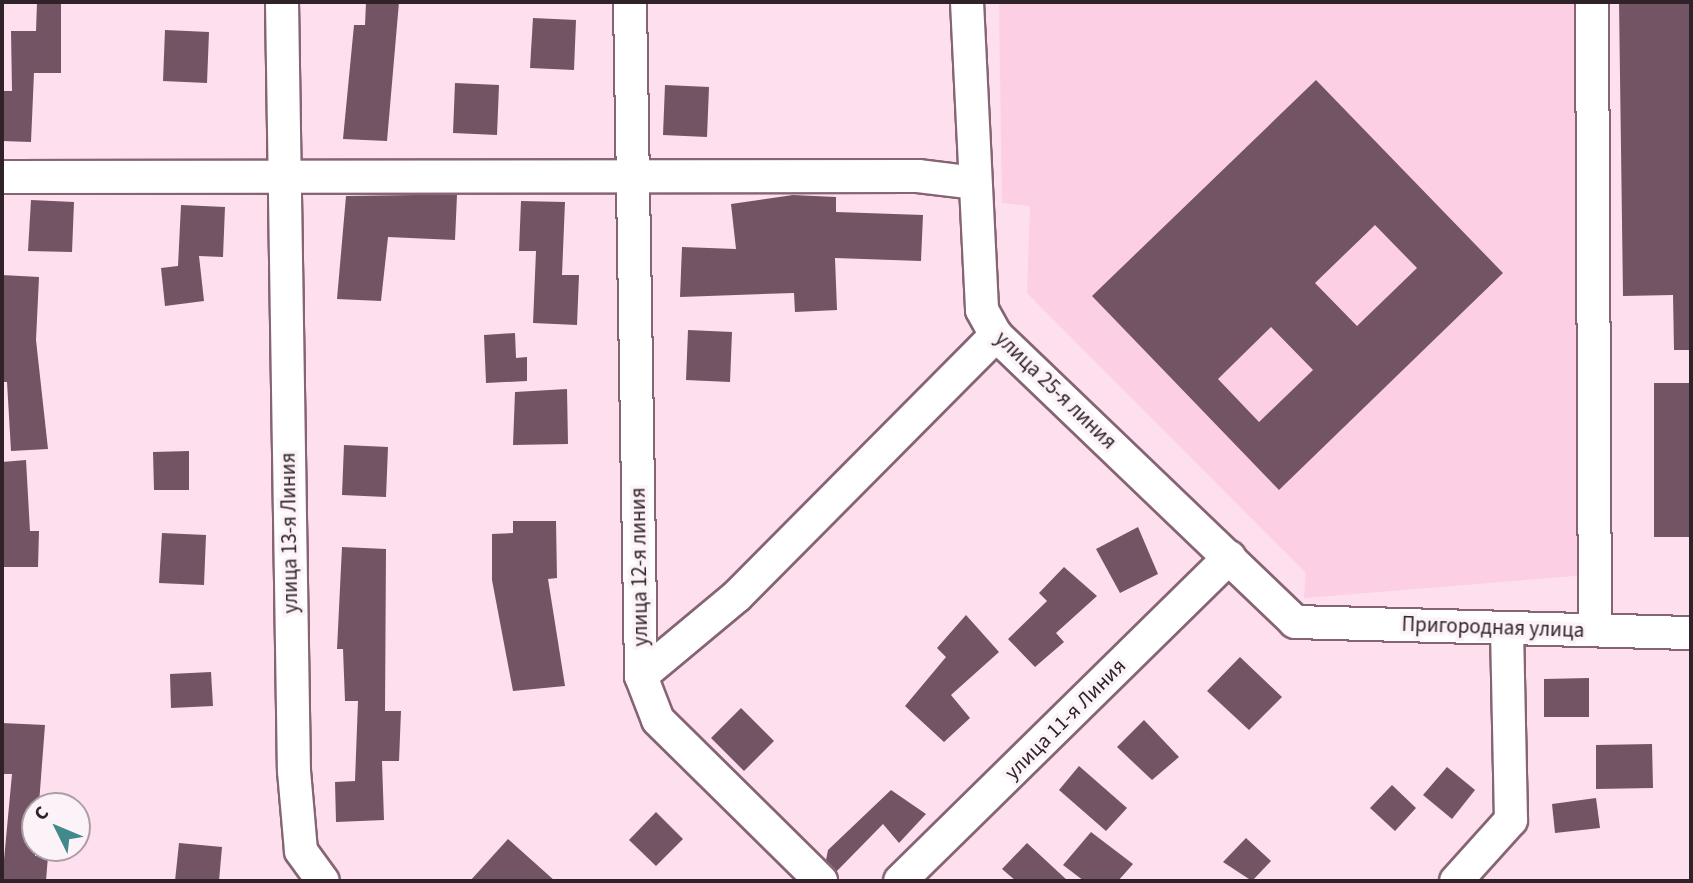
<!DOCTYPE html>
<meta charset="utf-8">
<style>
body{margin:0}
#map{position:relative;width:1693px;height:883px;overflow:hidden;background:#fddfed;font-family:"Source Sans 3",sans-serif}
div>[style]{position:absolute}
.built>*{inset:0;background:#fccfe4}
.building>*{inset:0;background:#735464}
.roads{filter:drop-shadow(2px 0 #856474) drop-shadow(-2px 0 #856474) drop-shadow(0 2px #856474) drop-shadow(0 -2px #856474)}
.minor>*{height:32px;margin:-16px;padding:0 16px;transform-origin:16px;border-radius:16px;background:#fff}
span{translate:-50% -50%;white-space:nowrap;text-align:center;line-height:1.15;-webkit-text-stroke:7px #fbf3f7;paint-order:stroke}
.street-label{font-size:21px;color:#302229}
.frame{position:absolute;inset:0;border:4px solid #302229;pointer-events:none}
.north{position:absolute;left:21px;top:792px;width:70px;height:70px;box-sizing:border-box;background:#fbf3f7;border:2px solid #aa9fa5;border-radius:50%;rotate:313deg;font-size:19px;font-weight:700;line-height:28px;text-align:center;color:#302229}
.north::after{content:'';display:block;margin:auto;width:24px;height:32px;background:#41898b;clip-path:polygon(50% 0,100% 100%,50% 72%,0 100%)}
</style>
<div id="map">
<div class="built">
<i style="clip-path:polygon(999px 2px,1575px 2px,1586px 575px,1304px 598px,1306px 573px,1027px 293px,1030px 206px,1002px 203px)"></i>
</div>
<div class="building">
<i style="clip-path:polygon(37px 2px,61px 2px,61px 73px,34px 73px,31px 142px,2px 141px,2px 91px,12px 91px,11px 31px,36px 31px)"></i>
<i style="clip-path:polygon(366px 2px,399px 2px,387px 141px,343px 139px,354px 25px,365px 25px)"></i>
<i style="clip-path:polygon(1619px 2px,1690px 2px,1691px 350px,1674px 350px,1673px 295px,1623px 296px)"></i>
<i style="clip-path:polygon(533px 18px,576px 20px,574px 70px,530px 68px)"></i>
<i style="clip-path:polygon(165px 30px,209px 32px,207px 83px,163px 81px)"></i>
<i style="clip-path:polygon(evenodd,1316px 80px,1503px 273px,1279px 490px,1092px 296px,1316px 80px,1375px 225px,1417px 268px,1357px 326px,1315px 283px,1375px 225px,1316px 80px,1271px 327px,1313px 370px,1259px 422px,1218px 379px,1271px 327px)"></i>
<i style="clip-path:polygon(455px 83px,499px 85px,497px 135px,453px 133px)"></i>
<i style="clip-path:polygon(665px 85px,709px 87px,707px 137px,663px 135px)"></i>
<i style="clip-path:polygon(414px 195px,457px 195px,455px 240px,388px 237px,381px 301px,337px 299px,346px 196px)"></i>
<i style="clip-path:polygon(793px 195px,836px 197px,836px 212px,923px 215px,921px 261px,835px 258px,837px 310px,795px 312px,794px 293px,680px 297px,682px 247px,736px 249px,731px 204px)"></i>
<i style="clip-path:polygon(31px 200px,74px 202px,72px 252px,28px 251px)"></i>
<i style="clip-path:polygon(521px 201px,565px 202px,562px 275px,579px 275px,577px 325px,533px 323px,536px 251px,519px 251px)"></i>
<i style="clip-path:polygon(181px 205px,225px 207px,223px 257px,199px 256px,204px 301px,165px 306px,161px 268px,178px 266px)"></i>
<i style="clip-path:polygon(2px 275px,39px 277px,36px 340px,48px 449px,11px 451px,7px 382px,2px 382px)"></i>
<i style="clip-path:polygon(688px 330px,732px 332px,730px 382px,686px 380px)"></i>
<i style="clip-path:polygon(515px 333px,516px 358px,527px 357px,527px 381px,486px 383px,484px 335px)"></i>
<i style="clip-path:polygon(1654px 383px,1691px 383px,1691px 537px,1654px 537px)"></i>
<i style="clip-path:polygon(567px 389px,568px 444px,513px 445px,515px 392px)"></i>
<i style="clip-path:polygon(344px 445px,388px 447px,386px 497px,342px 495px)"></i>
<i style="clip-path:polygon(189px 451px,189px 490px,154px 490px,153px 452px)"></i>
<i style="clip-path:polygon(26px 460px,30px 531px,39px 531px,38px 567px,2px 567px,2px 462px)"></i>
<i style="clip-path:polygon(513px 521px,556px 521px,557px 578px,548px 579px,565px 686px,513px 691px,492px 580px,492px 534px,513px 533px)"></i>
<i style="clip-path:polygon(1138px 527px,1158px 574px,1120px 593px,1096px 549px)"></i>
<i style="clip-path:polygon(162px 533px,206px 535px,204px 585px,159px 583px)"></i>
<i style="clip-path:polygon(342px 547px,386px 549px,385px 711px,401px 711px,399px 761px,382px 761px,384px 820px,336px 822px,335px 782px,355px 781px,358px 701px,345px 701px,343px 649px,337px 649px)"></i>
<i style="clip-path:polygon(1064px 567px,1097px 596px,1056px 633px,1064px 642px,1035px 667px,1008px 639px,1047px 601px,1039px 593px)"></i>
<i style="clip-path:polygon(966px 615px,999px 652px,951px 695px,970px 718px,944px 742px,905px 706px,946px 657px,937px 648px)"></i>
<i style="clip-path:polygon(1240px 657px,1282px 697px,1249px 730px,1207px 691px)"></i>
<i style="clip-path:polygon(211px 672px,213px 706px,171px 708px,170px 674px)"></i>
<i style="clip-path:polygon(1589px 678px,1589px 717px,1544px 717px,1544px 679px)"></i>
<i style="clip-path:polygon(741px 708px,774px 741px,744px 771px,711px 738px)"></i>
<i style="clip-path:polygon(1144px 720px,1179px 757px,1152px 780px,1117px 747px)"></i>
<i style="clip-path:polygon(2px 723px,45px 725px,35px 856px,48px 856px,46px 881px,2px 881px,12px 774px,2px 774px)"></i>
<i style="clip-path:polygon(1652px 744px,1653px 788px,1596px 789px,1596px 745px)"></i>
<i style="clip-path:polygon(1079px 766px,1127px 808px,1106px 831px,1059px 790px)"></i>
<i style="clip-path:polygon(1447px 767px,1475px 790px,1452px 819px,1423px 795px)"></i>
<i style="clip-path:polygon(1392px 785px,1416px 808px,1395px 831px,1370px 808px)"></i>
<i style="clip-path:polygon(891px 790px,926px 814px,899px 843px,883px 824px,836px 872px,826px 860px,828px 850px)"></i>
<i style="clip-path:polygon(1596px 798px,1600px 828px,1555px 833px,1552px 804px)"></i>
<i style="clip-path:polygon(656px 812px,683px 839px,656px 866px,629px 840px)"></i>
<i style="clip-path:polygon(1091px 832px,1133px 864px,1118px 881px,1084px 881px,1063px 865px)"></i>
<i style="clip-path:polygon(1246px 838px,1271px 861px,1252px 881px,1223px 862px)"></i>
<i style="clip-path:polygon(508px 839px,555px 881px,470px 881px)"></i>
<i style="clip-path:polygon(179px 843px,222px 847px,219px 881px,175px 881px)"></i>
<i style="clip-path:polygon(1027px 843px,1068px 881px,1016px 881px,1002px 869px)"></i>
</div>
<div class="roads">
<div class="minor">
<i style="left:282px;top:2px;width:769px;rotate:89.11deg"></i>
<i style="left:294px;top:771px;width:80px;rotate:85deg"></i>
<i style="left:301px;top:851px;width:37px;rotate:54deg"></i>
<i style="left:630px;top:2px;width:674px;rotate:89.06deg"></i>
<i style="left:641px;top:676px;width:47px;rotate:68.9deg"></i>
<i style="left:658px;top:720px;width:229px;rotate:44.6deg"></i>
<i style="left:967px;top:2px;width:308px;rotate:87.2deg"></i>
<i style="left:982px;top:310px;width:29px;rotate:61deg"></i>
<i style="left:996px;top:335px;width:414px;rotate:43.8deg"></i>
<i style="left:1295px;top:622px;width:396px;rotate:1.6deg"></i>
<i style="left:1592px;top:2px;width:628px;rotate:89.73deg"></i>
<i style="left:2px;top:177px;width:916px;rotate:-0.06deg"></i>
<i style="left:918px;top:176px;width:57px;rotate:7deg"></i>
<i style="left:641px;top:676px;width:125px;rotate:-39.8deg"></i>
<i style="left:737px;top:596px;width:368px;rotate:-45.2deg"></i>
<i style="left:900px;top:881px;width:462px;rotate:-44.5deg"></i>
<i style="left:1456px;top:881px;width:82px;rotate:-48deg"></i>
<i style="left:1511px;top:820px;width:192px;rotate:-91.2deg"></i>
</div>
</div>
<div class="street-label">
<span style="left:1056px;top:390px;rotate:44deg">улица 25-я линия</span>
<span style="left:289px;top:533px;rotate:-91deg">улица 13-я Линия</span>
<span style="left:639px;top:567px;rotate:-91deg">улица 12-я линия</span>
<span style="left:1493px;top:627px;rotate:2deg">Пригородная улица</span>
<span style="left:1065px;top:719px;rotate:-45deg">улица 11-я Линия</span>
</div>
<div class="frame"></div>
<div class="north">С</div>
</div>
